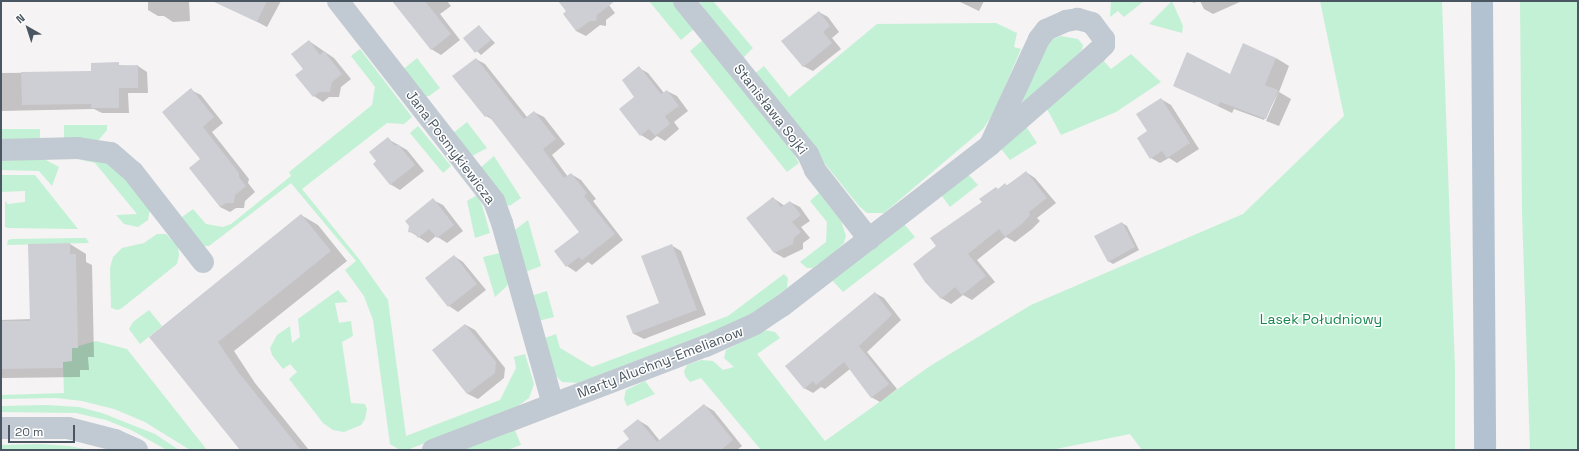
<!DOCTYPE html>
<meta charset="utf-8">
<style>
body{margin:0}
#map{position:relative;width:1579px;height:451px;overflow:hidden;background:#f5f3f3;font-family:"Space Grotesk",sans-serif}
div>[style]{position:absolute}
.green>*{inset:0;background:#c3f1d5}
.shadow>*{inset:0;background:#0003}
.building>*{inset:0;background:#cdcfd5}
.minor>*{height:22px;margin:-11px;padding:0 11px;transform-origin:11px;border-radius:11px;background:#c1cad2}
.major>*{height:22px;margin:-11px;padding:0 11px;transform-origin:11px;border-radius:11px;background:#b3c2d1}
span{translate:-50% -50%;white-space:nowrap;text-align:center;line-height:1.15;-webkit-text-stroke:3px #fff;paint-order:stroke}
.street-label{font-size:14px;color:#4a5661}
.park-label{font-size:14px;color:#17864f}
.frame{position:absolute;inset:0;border:2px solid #4a5661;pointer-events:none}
.north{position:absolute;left:8px;top:8px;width:40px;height:40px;-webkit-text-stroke:3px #fff;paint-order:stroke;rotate:321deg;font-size:11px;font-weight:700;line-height:16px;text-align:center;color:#4a5661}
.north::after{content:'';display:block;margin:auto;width:14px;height:18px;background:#4a5661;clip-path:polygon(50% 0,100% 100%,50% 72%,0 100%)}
.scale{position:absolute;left:8px;top:425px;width:67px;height:18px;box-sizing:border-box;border:2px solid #4a5661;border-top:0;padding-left:5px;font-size:12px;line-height:14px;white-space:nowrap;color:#4a5661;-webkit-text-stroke:3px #fff;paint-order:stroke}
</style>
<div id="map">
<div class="green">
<i style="clip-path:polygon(649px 1px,677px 1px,695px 28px,681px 40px)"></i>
<i style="clip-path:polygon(699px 1px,713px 1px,753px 48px,744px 57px,738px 57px)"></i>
<i style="clip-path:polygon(1111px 1px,1144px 1px,1124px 17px,1118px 11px,1110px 17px)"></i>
<i style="clip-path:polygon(1172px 1px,1183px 26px,1182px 33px,1149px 24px)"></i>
<i style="clip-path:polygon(1320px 1px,1442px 1px,1455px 369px,1455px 450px,1142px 450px,1130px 434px,1051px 450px,761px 450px,701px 378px,690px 382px,685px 376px,684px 371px,687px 365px,701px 360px,713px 361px,723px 370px,734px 367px,724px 358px,726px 350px,764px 330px,775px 332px,780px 338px,757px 354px,825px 441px,930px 366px,1031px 305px,1243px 214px,1344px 116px)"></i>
<i style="clip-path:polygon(1520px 1px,1578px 1px,1578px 450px,1530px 450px,1522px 212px)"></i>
<i style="clip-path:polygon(996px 23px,1017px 33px,1014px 47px,1021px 49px,994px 112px,983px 129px,884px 213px,867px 213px,859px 206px,753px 75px,764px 66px,789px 97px,877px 24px)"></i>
<i style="clip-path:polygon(1061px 36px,1078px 39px,1083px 45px,1082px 50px,1019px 111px,1036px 63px,1051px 40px)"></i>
<i style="clip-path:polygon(705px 38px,783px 135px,799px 163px,787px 172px,690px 51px)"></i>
<i style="clip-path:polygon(360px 49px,412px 117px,404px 124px,387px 123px,302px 189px,359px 259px,388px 300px,406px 436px,500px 400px,516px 368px,514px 357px,525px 354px,534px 384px,529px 398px,515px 408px,407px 450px,400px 450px,390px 444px,373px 320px,364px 296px,345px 270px,356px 261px,291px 183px,209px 246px,204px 246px,178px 220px,193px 209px,206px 224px,223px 227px,231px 224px,291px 176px,289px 172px,372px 105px,375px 87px,351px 56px)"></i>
<i style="clip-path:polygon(1131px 54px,1161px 82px,1116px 112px,1061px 135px,1046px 107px,1101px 58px,1111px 69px)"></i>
<i style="clip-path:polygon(417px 58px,440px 88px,429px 96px,421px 97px,400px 72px)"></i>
<i style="clip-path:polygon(467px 122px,487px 148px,470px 157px,453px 133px)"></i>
<i style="clip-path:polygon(64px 125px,107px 125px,107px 130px,97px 142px,64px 138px)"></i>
<i style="clip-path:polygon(1025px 125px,1037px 143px,1010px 160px,998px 145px)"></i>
<i style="clip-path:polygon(418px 126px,451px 166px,443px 173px,410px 133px)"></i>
<i style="clip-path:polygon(1px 129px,40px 129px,40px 142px,1px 143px)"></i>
<i style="clip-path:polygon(71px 154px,114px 163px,150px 209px,148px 220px,138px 227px,124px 224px,116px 215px,137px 214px,95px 163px,72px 158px)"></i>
<i style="clip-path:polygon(494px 156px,521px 198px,511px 205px,507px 206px,480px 168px)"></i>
<i style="clip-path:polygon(44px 159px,59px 167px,52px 186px,39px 171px,1px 170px,1px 161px)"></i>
<i style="clip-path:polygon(965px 171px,978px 185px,950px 207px,941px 195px)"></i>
<i style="clip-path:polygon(1px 175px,35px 175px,78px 229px,8px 228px,5px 227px,5px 201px,8px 204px,25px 202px,25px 191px,1px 192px)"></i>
<i style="clip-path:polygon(819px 193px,841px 221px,846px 236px,844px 243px,836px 251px,813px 268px,807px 268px,800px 262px,826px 242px,827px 222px,810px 201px)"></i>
<i style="clip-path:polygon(477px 195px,482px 205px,490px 233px,475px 238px,467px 201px)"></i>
<i style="clip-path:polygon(528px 220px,541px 266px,523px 273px,511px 233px)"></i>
<i style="clip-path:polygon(904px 224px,915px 237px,843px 292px,832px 280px)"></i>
<i style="clip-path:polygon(157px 234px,166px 234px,178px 246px,179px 255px,177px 264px,122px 308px,118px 310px,111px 308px,110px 268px,113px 257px,122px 248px,144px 243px)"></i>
<i style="clip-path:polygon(80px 238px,86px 238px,89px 243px,7px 245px,8px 240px,12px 239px)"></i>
<i style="clip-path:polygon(500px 253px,509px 278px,507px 286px,495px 297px,483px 257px)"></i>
<i style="clip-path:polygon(784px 274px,788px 278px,787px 288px,756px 312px,732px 324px,578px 383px,562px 382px,553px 373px,542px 339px,556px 334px,560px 348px,592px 367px,728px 316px)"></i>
<i style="clip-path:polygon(338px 290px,348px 302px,335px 303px,339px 323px,351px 321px,353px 336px,342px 342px,351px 403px,365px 404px,367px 409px,365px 419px,361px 425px,344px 432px,333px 430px,323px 423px,289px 379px,297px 372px,290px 364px,283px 369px,272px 355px,270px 348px,277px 335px,290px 326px,292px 343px,300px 337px,298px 319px)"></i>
<i style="clip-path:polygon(547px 291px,554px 317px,538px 321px,531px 296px)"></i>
<i style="clip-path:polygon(149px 310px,162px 326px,140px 344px,129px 329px,133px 322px)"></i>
<i style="clip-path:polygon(96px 341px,127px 349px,207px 450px,190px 450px,145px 422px,114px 409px,82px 401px,56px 398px,1px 399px,1px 395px,64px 393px,63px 362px,72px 361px,72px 348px)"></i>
<i style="clip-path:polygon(645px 381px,655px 394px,627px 406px,624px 399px,626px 390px)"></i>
<i style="clip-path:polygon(46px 405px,79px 407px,102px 413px,155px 434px,179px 450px,167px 450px,131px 430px,106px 420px,76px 413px,1px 412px,1px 406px)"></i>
<i style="clip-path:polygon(515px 430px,521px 445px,507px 450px,462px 450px)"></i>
<i style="clip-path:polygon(40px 444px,69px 446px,89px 450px,1px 450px,1px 445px)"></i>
</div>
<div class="shadow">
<i style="clip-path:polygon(148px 1px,189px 1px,190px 21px,173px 22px,164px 16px,158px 16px,148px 10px)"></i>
<i style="clip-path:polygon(234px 1px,281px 1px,267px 27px,236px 11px)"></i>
<i style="clip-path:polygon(406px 1px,447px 1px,451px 6px,440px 14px,460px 40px,441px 55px,431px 49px)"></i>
<i style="clip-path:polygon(561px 1px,606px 1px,615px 13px,606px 20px,606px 26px,600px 25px,586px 36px,576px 31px)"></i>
<i style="clip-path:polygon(958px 1px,984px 1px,979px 11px)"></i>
<i style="clip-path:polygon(1190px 1px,1199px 1px,1194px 3px)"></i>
<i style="clip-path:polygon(1200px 1px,1242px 1px,1213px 14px,1204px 9px)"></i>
<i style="clip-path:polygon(819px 12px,828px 17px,839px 32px,832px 38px,841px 49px,813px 71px,803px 66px)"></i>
<i style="clip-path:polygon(479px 26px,495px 43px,481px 55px,464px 39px)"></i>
<i style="clip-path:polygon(309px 41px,334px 58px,351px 79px,341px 87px,339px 97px,329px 97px,323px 102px,314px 96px,304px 69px)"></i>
<i style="clip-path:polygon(1276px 58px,1289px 66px,1279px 92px,1291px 99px,1279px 126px,1266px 121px,1279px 91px,1264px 120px,1234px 109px,1232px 113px,1174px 85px,1231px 75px)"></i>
<i style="clip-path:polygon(476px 59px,485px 64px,527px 117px,534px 112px,544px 117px,565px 144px,552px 155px,568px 177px,571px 174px,581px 180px,596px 199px,593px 201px,623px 240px,592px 265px,588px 262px,576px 272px,567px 266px,580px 232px,493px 120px,486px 116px)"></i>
<i style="clip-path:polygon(92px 64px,138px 66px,147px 72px,148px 93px,128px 93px,129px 113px,102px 113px,94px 109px,1px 111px,1px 73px,92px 72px)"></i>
<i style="clip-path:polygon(639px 68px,648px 73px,664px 93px,667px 91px,677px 96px,688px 111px,674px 122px,679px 129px,665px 141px,657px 136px,651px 141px,641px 135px,636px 98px)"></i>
<i style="clip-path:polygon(191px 90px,201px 95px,223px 123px,212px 132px,249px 179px,248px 183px,255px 192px,245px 201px,244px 208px,236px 208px,230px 212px,220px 207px,201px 159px)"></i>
<i style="clip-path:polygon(1161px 99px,1171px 105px,1199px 149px,1177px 163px,1169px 158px,1160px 163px,1151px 158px,1149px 131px)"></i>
<i style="clip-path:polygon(388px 139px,407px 150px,424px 171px,400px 190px,390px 184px,377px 161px)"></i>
<i style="clip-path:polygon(1026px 172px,1035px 178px,1056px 203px,1037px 218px,1040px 221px,1032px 229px,1015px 242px,1006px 237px,977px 260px,995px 282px,972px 300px,963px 295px,951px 304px,941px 298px,937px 246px,983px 202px)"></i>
<i style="clip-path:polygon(773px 198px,785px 206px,790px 202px,800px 207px,810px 221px,801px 227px,810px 238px,803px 243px,803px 249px,784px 258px,775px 253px)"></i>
<i style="clip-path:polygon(433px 200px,443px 205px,463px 231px,447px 243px,436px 236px,428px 243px,409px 231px)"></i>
<i style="clip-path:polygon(301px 215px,318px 225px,347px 261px,234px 351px,255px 383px,309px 450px,241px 450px,150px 337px)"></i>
<i style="clip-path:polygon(1122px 223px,1127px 226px,1139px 250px,1113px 264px,1108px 261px)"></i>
<i style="clip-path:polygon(70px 244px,86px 254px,86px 262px,92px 265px,94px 357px,88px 357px,89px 370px,80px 370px,80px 377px,1px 378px,1px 320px,31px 319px)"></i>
<i style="clip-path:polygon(671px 245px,681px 251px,706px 315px,644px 339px,634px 334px,627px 316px,660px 304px)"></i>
<i style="clip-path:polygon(454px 256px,463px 262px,486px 290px,458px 312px,449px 306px)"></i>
<i style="clip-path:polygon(875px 293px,884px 298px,901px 320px,867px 352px,897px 389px,880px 402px,871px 397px,850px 369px,825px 389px,821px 387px,813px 393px,804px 388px)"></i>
<i style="clip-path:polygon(466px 325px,475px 330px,505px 368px,504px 378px,478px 399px,468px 394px,434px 350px)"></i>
<i style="clip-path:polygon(704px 405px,714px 411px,742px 446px,737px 450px,617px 450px,630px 439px,638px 420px,648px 426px,660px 441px)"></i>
</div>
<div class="building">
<i style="clip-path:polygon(212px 1px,267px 1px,257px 22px)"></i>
<i style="clip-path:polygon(392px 1px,425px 1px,451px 34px,431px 50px)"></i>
<i style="clip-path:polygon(558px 1px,615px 1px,597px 15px,596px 21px,590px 21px,576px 31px,563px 14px,566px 11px)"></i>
<i style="clip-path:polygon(819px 11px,830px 26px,823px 32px,832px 43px,803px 67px,781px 41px)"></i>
<i style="clip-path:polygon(479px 25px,491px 40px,475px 53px,463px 38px)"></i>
<i style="clip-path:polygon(309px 40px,320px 55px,324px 51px,342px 74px,332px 82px,330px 92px,319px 92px,313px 97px,295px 75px,303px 69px,291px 54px)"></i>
<i style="clip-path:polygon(1243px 43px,1276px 58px,1265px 85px,1278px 90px,1266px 119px,1220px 102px,1218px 106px,1173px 86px,1187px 52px,1230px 74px)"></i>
<i style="clip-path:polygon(476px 58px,524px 119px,534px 111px,556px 139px,543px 149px,564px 178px,571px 173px,587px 193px,584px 196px,615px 234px,582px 260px,579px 257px,566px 267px,554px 251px,579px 232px,488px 115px,485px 117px,452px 76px)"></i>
<i style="clip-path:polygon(119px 62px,119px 66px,138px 65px,138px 88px,119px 88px,119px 108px,91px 108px,91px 104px,22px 105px,21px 72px,91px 71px,91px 63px)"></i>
<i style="clip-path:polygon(639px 66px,661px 94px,667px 90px,679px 106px,665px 116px,670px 124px,655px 136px,649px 129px,640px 136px,619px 109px,634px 97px,622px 80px)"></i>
<i style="clip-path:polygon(191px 88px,214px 117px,203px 127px,239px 173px,239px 177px,246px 186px,235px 195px,234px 203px,226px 203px,220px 207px,189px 168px,200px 159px,162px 112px)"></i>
<i style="clip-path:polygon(1161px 98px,1190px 143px,1167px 158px,1162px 151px,1150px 159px,1137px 138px,1147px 131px,1136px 114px)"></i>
<i style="clip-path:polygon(388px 137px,395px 146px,398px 144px,415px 165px,390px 185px,373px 164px,376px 161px,369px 152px)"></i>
<i style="clip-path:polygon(1026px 171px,1047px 198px,1029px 212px,1030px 215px,1022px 224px,1005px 237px,999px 229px,968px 254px,986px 276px,962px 295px,955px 287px,941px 299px,925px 282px,913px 264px,936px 246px,930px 238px,982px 202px,979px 199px,996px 187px,998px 189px,1005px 183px,1007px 186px)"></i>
<i style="clip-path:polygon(773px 197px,781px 207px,790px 201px,801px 215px,792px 222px,801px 232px,794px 238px,793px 244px,774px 253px,746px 218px)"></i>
<i style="clip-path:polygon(433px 198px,454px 225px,437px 238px,429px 229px,418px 238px,414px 233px,408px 232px,409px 226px,405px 221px)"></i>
<i style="clip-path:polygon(301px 214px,331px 251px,218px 342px,239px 373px,301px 450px,240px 450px,149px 337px)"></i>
<i style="clip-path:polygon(1122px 222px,1135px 247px,1108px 262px,1094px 236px)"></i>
<i style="clip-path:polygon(70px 243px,70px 254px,76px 254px,78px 348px,72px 348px,72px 361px,63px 362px,63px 368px,1px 369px,1px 321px,30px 321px,28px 244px)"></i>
<i style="clip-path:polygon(672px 244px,697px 310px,633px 334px,626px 316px,659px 303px,641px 256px)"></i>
<i style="clip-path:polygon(454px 255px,477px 284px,448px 307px,425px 278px)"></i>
<i style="clip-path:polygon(875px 292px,892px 315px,859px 346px,889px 384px,871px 398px,844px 362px,816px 385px,813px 381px,804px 389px,785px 366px)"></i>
<i style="clip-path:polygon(465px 324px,496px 362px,495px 373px,467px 394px,432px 350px)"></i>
<i style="clip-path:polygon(704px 404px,733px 440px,721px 450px,615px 450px,629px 439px,623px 431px,638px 419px,657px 442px)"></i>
</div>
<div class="minor">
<i style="left:338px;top:1px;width:254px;rotate:52deg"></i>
<i style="left:494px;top:201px;width:23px;rotate:70deg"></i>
<i style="left:502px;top:223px;width:188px;rotate:74.3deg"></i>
<i style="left:684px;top:1px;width:197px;rotate:51deg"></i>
<i style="left:808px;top:154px;width:17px;rotate:66deg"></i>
<i style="left:815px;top:170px;width:88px;rotate:52deg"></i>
<i style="left:1px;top:150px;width:77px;rotate:-1.5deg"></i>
<i style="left:78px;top:148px;width:33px;rotate:9deg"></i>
<i style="left:111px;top:153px;width:29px;rotate:41deg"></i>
<i style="left:133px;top:172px;width:114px;rotate:52.1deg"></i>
<i style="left:1px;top:428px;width:67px"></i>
<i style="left:68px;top:428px;width:49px;rotate:14.3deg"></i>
<i style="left:115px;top:440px;width:24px;rotate:24deg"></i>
<i style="left:433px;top:450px;width:292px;rotate:-20.9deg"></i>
<i style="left:706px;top:346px;width:54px;rotate:-24.2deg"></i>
<i style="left:755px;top:324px;width:32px;rotate:-34deg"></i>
<i style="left:782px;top:306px;width:263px;rotate:-37.7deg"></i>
<i style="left:990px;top:145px;width:142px;rotate:-41deg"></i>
<i style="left:1097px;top:52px;width:10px;rotate:-45deg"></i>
<i style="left:1104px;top:45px;width:6px;rotate:-90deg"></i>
<i style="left:1104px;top:39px;width:20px;rotate:-127deg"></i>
<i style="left:1092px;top:23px;width:15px;rotate:-164deg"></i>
<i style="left:1078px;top:19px;width:12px;rotate:171deg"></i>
<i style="left:1066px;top:21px;width:22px;rotate:156deg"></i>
<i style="left:1046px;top:30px;width:11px;rotate:128deg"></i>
<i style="left:1039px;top:39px;width:117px;rotate:114.8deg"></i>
</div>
<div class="major">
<i style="left:1482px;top:1px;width:449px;rotate:89.6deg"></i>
</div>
<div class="street-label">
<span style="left:771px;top:109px;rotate:52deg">Stanisława Sojki</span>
<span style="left:451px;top:147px;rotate:53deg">Jana Posmykiewicza</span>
<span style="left:660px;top:362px;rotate:-21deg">Marty Aluchny-Emelianow</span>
</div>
<div class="park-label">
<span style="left:1321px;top:319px">Lasek Południowy</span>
</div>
<div class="frame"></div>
<div class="north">N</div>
<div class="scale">20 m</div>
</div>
